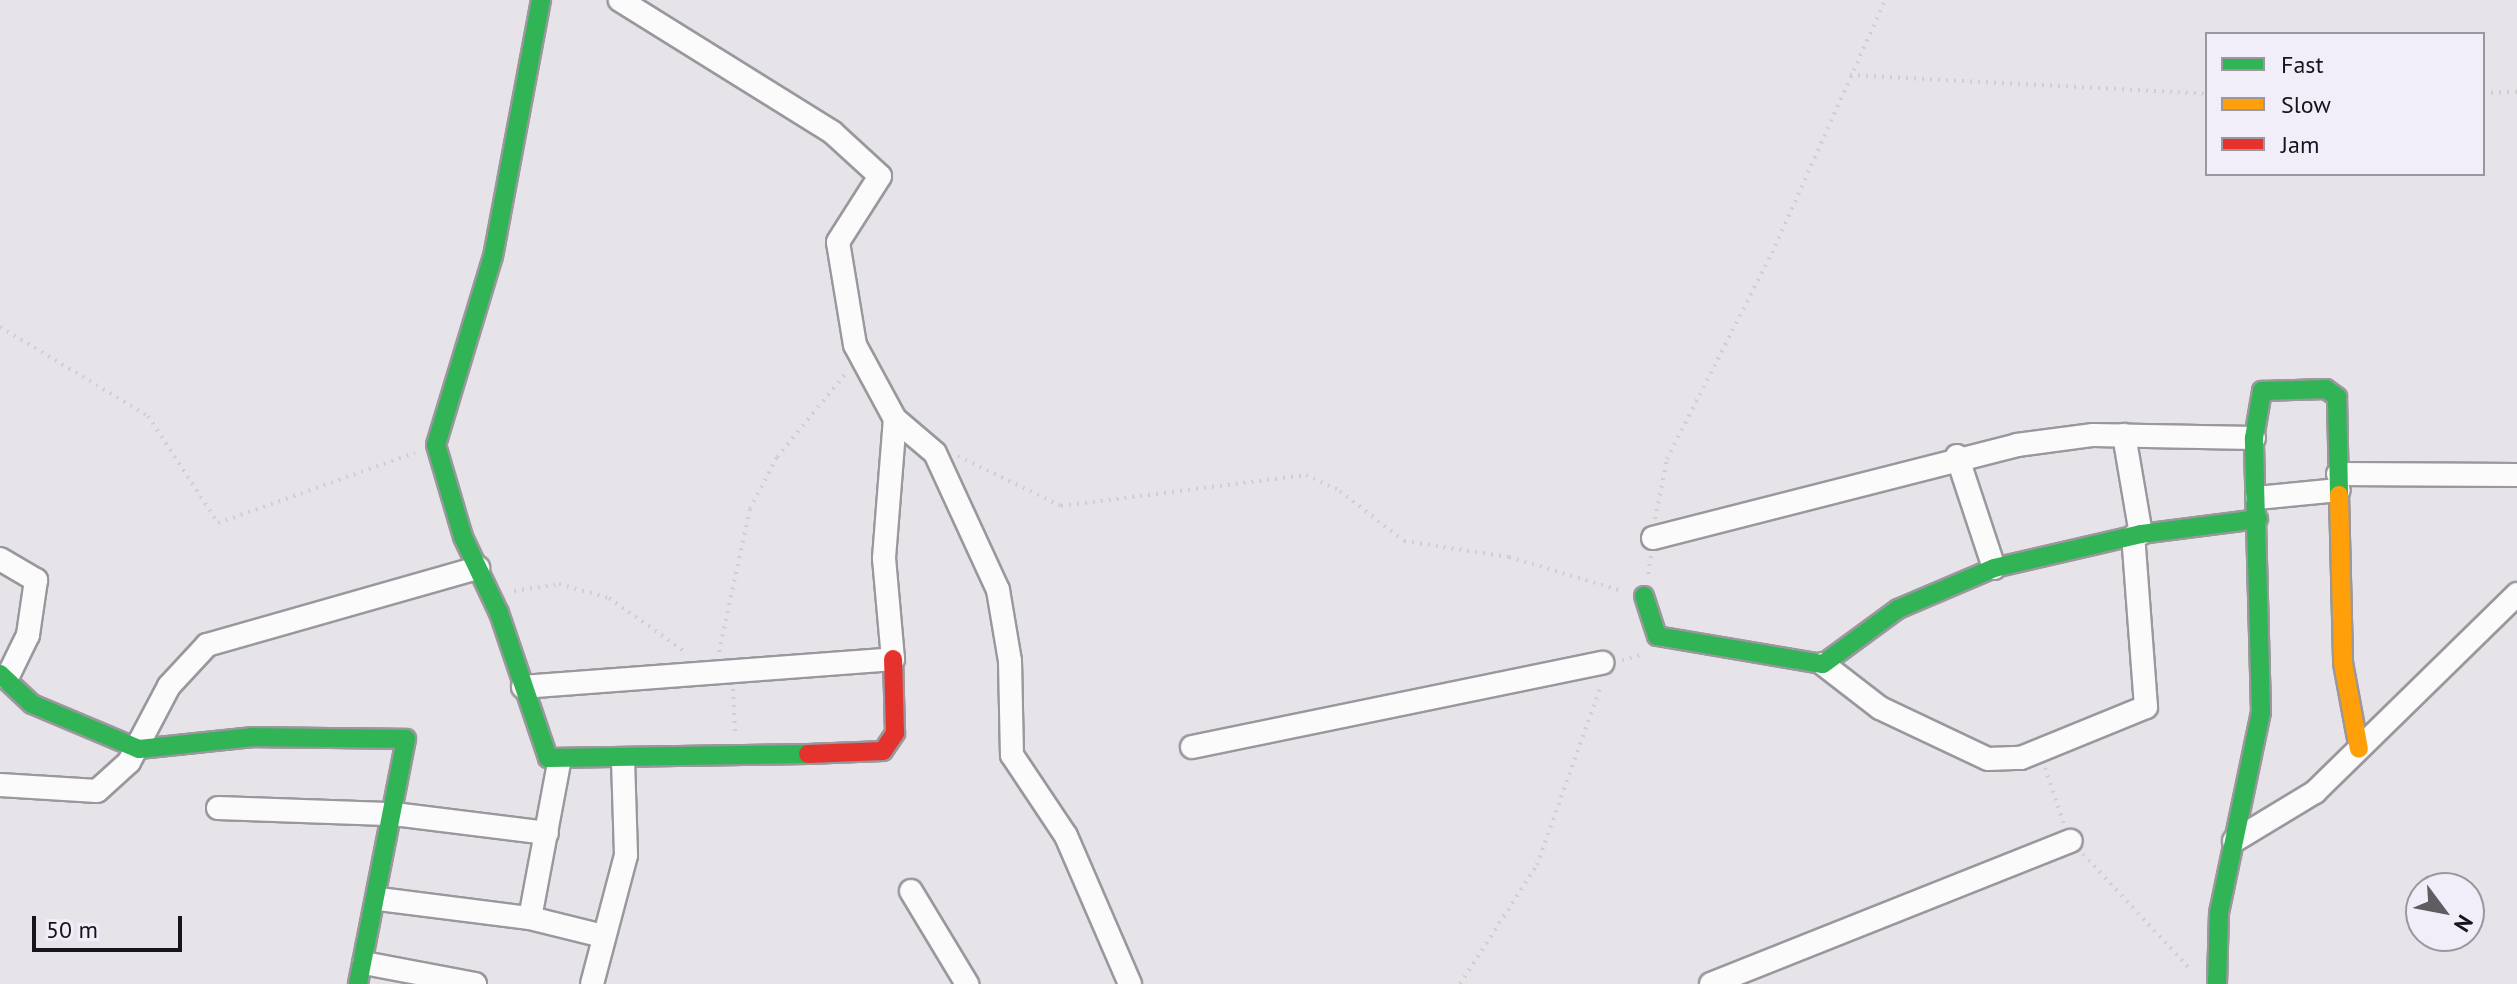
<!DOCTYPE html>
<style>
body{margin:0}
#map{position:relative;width:2517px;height:984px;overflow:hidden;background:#e6e3e9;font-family:"PT Sans",sans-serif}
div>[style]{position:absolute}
.path>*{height:4px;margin-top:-2px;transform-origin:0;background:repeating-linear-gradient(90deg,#d0cfd1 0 2px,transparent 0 8px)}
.roads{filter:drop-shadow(2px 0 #9a989d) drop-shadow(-2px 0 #9a989d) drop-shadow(0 2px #9a989d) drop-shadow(0 -2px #9a989d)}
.street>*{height:22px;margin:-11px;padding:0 11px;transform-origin:11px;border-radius:11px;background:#fbfbfc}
.fast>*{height:18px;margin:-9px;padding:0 9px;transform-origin:9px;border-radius:9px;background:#30b455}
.slow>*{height:18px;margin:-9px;padding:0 9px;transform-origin:9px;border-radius:9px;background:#ff9f0a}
.jam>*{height:18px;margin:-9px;padding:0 9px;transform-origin:9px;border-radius:9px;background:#e5322d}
span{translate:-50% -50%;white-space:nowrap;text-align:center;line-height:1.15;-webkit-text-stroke:6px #f2eef9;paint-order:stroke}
.legend{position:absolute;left:2205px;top:32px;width:280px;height:144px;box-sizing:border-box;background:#f2eef9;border:2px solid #9a979f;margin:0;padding:10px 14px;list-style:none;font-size:24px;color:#161519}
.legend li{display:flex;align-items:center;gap:16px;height:40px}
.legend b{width:40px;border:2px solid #9a979f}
.north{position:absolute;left:2405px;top:872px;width:80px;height:80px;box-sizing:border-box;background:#f2eef9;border:2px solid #9a979f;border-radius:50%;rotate:122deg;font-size:22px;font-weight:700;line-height:32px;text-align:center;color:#161519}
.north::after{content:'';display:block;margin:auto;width:28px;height:36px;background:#5f5d62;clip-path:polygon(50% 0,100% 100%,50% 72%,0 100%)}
.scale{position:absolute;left:32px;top:916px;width:150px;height:36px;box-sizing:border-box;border:4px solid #161519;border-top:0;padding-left:10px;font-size:24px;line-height:28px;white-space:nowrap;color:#161519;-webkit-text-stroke:6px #f2eef9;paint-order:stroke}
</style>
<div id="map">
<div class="path">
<i style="left:1850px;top:75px;width:358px;rotate:3deg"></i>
<i style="left:2483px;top:93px;width:34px;rotate:-2deg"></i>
<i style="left:0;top:327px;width:173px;rotate:31deg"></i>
<i style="left:148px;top:416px;width:128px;rotate:56.8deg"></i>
<i style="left:218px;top:523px;width:209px;rotate:-19.6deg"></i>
<i style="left:958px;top:456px;width:114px;rotate:25.9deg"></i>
<i style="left:1061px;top:506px;width:247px;rotate:-7.2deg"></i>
<i style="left:1306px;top:475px;width:38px;rotate:25deg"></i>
<i style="left:1340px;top:491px;width:81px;rotate:38deg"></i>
<i style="left:1404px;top:541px;width:106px;rotate:8.7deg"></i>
<i style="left:1509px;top:557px;width:118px;rotate:16.7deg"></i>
<i style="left:1655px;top:519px;width:61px;rotate:-78.7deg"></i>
<i style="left:1667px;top:459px;width:231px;rotate:-63deg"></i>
<i style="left:1772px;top:253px;width:277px;rotate:-65.9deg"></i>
<i style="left:1648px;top:574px;width:19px;rotate:-81deg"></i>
<i style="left:514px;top:591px;width:46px;rotate:-8.8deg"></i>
<i style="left:559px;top:584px;width:52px;rotate:15.6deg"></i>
<i style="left:609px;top:598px;width:95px;rotate:35.2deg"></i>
<i style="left:719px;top:652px;width:146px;rotate:-77.8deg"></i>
<i style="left:750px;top:509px;width:59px;rotate:-62.6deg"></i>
<i style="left:777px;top:457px;width:110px;rotate:-50.5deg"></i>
<i style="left:1622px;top:660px;width:23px;rotate:-15deg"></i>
<i style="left:733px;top:689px;width:43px;rotate:87.3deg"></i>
<i style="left:2045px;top:768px;width:59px;rotate:71.3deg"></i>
<i style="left:2083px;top:854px;width:160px;rotate:47deg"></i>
<i style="left:1460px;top:984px;width:142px;rotate:-57.1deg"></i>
<i style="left:1537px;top:865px;width:191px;rotate:-70.4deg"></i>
</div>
<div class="roads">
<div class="street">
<i style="left:895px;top:419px;width:52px;rotate:40.4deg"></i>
<i style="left:935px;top:453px;width:151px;rotate:65.3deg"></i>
<i style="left:998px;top:590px;width:72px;rotate:80.4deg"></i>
<i style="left:1010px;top:661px;width:94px;rotate:88.8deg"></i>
<i style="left:1012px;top:755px;width:97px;rotate:56.3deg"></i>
<i style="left:1066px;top:836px;width:161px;rotate:66.6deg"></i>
<i style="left:2124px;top:435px;width:100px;rotate:80.3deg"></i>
<i style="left:1957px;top:456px;width:118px;rotate:71.7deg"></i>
<i style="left:2338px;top:474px;width:179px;rotate:0.3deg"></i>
<i style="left:2257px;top:498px;width:82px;rotate:-5.6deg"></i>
<i style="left:1653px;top:538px;width:376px;rotate:-14.3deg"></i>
<i style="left:2017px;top:445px;width:77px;rotate:-7.5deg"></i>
<i style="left:2093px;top:435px;width:161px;rotate:1.1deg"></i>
<i style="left:0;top:559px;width:42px;rotate:30.3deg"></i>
<i style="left:36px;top:580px;width:56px;rotate:98.3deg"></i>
<i style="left:28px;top:635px;width:48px;rotate:116deg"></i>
<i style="left:1823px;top:664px;width:72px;rotate:37.7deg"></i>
<i style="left:1880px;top:708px;width:119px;rotate:25.3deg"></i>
<i style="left:1988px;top:759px;width:33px;rotate:-2deg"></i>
<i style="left:2021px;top:758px;width:135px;rotate:-22.2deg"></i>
<i style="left:2146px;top:707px;width:171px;rotate:-94.3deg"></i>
<i style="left:523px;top:687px;width:371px;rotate:-4.3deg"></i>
<i style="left:893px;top:659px;width:101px;rotate:-95.1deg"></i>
<i style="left:884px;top:558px;width:139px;rotate:-85.5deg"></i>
<i style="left:895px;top:419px;width:84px;rotate:-118.4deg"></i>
<i style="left:855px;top:345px;width:104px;rotate:-99.4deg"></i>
<i style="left:838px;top:242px;width:78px;rotate:-57.5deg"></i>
<i style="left:880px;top:176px;width:65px;rotate:-137.5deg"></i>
<i style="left:832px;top:132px;width:250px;rotate:-148.1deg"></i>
<i style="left:1192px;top:747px;width:419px;rotate:-11.6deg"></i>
<i style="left:0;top:785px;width:97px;rotate:3.5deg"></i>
<i style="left:97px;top:791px;width:43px;rotate:-42.2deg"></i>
<i style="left:129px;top:762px;width:86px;rotate:-62.2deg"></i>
<i style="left:169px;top:686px;width:56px;rotate:-47.2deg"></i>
<i style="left:207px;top:645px;width:282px;rotate:-15.9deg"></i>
<i style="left:218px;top:808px;width:176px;rotate:2deg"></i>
<i style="left:394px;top:814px;width:154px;rotate:7.1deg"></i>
<i style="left:2234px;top:841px;width:95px;rotate:-31.2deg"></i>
<i style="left:2315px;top:792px;width:283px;rotate:-44.4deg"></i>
<i style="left:911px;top:891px;width:109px;rotate:58.9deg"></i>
<i style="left:379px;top:899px;width:152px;rotate:7.2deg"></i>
<i style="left:530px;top:918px;width:75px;rotate:13.9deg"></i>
<i style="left:530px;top:918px;width:158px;rotate:-79.4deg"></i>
<i style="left:364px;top:963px;width:113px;rotate:10.7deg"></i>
<i style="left:592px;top:984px;width:133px;rotate:-75.2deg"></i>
<i style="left:626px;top:855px;width:93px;rotate:-91.8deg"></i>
<i style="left:1711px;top:984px;width:387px;rotate:-21.7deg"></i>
</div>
<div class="fast">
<i style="left:541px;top:0;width:260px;rotate:100.6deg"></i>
<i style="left:493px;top:256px;width:197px;rotate:106.8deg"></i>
<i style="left:436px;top:445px;width:96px;rotate:73.6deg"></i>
<i style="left:463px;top:537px;width:84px;rotate:64.7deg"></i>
<i style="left:499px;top:613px;width:153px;rotate:71.3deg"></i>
<i style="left:548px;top:758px;width:260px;rotate:-0.9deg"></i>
<i style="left:1644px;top:596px;width:42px;rotate:72deg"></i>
<i style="left:1657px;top:636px;width:168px;rotate:9.6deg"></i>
<i style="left:1823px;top:664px;width:93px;rotate:-36.3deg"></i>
<i style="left:1898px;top:609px;width:104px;rotate:-23.1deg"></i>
<i style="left:1994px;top:568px;width:151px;rotate:-13deg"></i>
<i style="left:2141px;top:534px;width:118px;rotate:-7.3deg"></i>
<i style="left:0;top:674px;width:44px;rotate:43.2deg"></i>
<i style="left:32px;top:704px;width:116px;rotate:22.8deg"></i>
<i style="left:139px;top:749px;width:115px;rotate:-6deg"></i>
<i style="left:253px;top:737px;width:153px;rotate:0.7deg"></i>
<i style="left:406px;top:739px;width:250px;rotate:101.1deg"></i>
<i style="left:2217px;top:984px;width:71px;rotate:-88.4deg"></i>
<i style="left:2219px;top:913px;width:205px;rotate:-78.2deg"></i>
<i style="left:2261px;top:712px;width:274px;rotate:-91.5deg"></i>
<i style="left:2254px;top:438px;width:48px;rotate:-80.3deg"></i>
<i style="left:2262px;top:391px;width:64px;rotate:-1.8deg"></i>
<i style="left:2326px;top:389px;width:14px;rotate:36deg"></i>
<i style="left:2337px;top:397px;width:98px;rotate:88.8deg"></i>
</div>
<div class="slow">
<i style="left:2339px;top:495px;width:168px;rotate:88.6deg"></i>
<i style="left:2343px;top:663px;width:87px;rotate:79.5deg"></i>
</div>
<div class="jam">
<i style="left:808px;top:754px;width:75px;rotate:-2.3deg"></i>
<i style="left:883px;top:751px;width:22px;rotate:-56deg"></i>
<i style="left:895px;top:733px;width:74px;rotate:-91.5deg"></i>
</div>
</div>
<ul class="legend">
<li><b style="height:10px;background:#30b455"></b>Fast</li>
<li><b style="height:10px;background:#ff9f0a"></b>Slow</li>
<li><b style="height:10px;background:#e5322d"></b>Jam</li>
</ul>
<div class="north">N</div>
<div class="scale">50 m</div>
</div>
